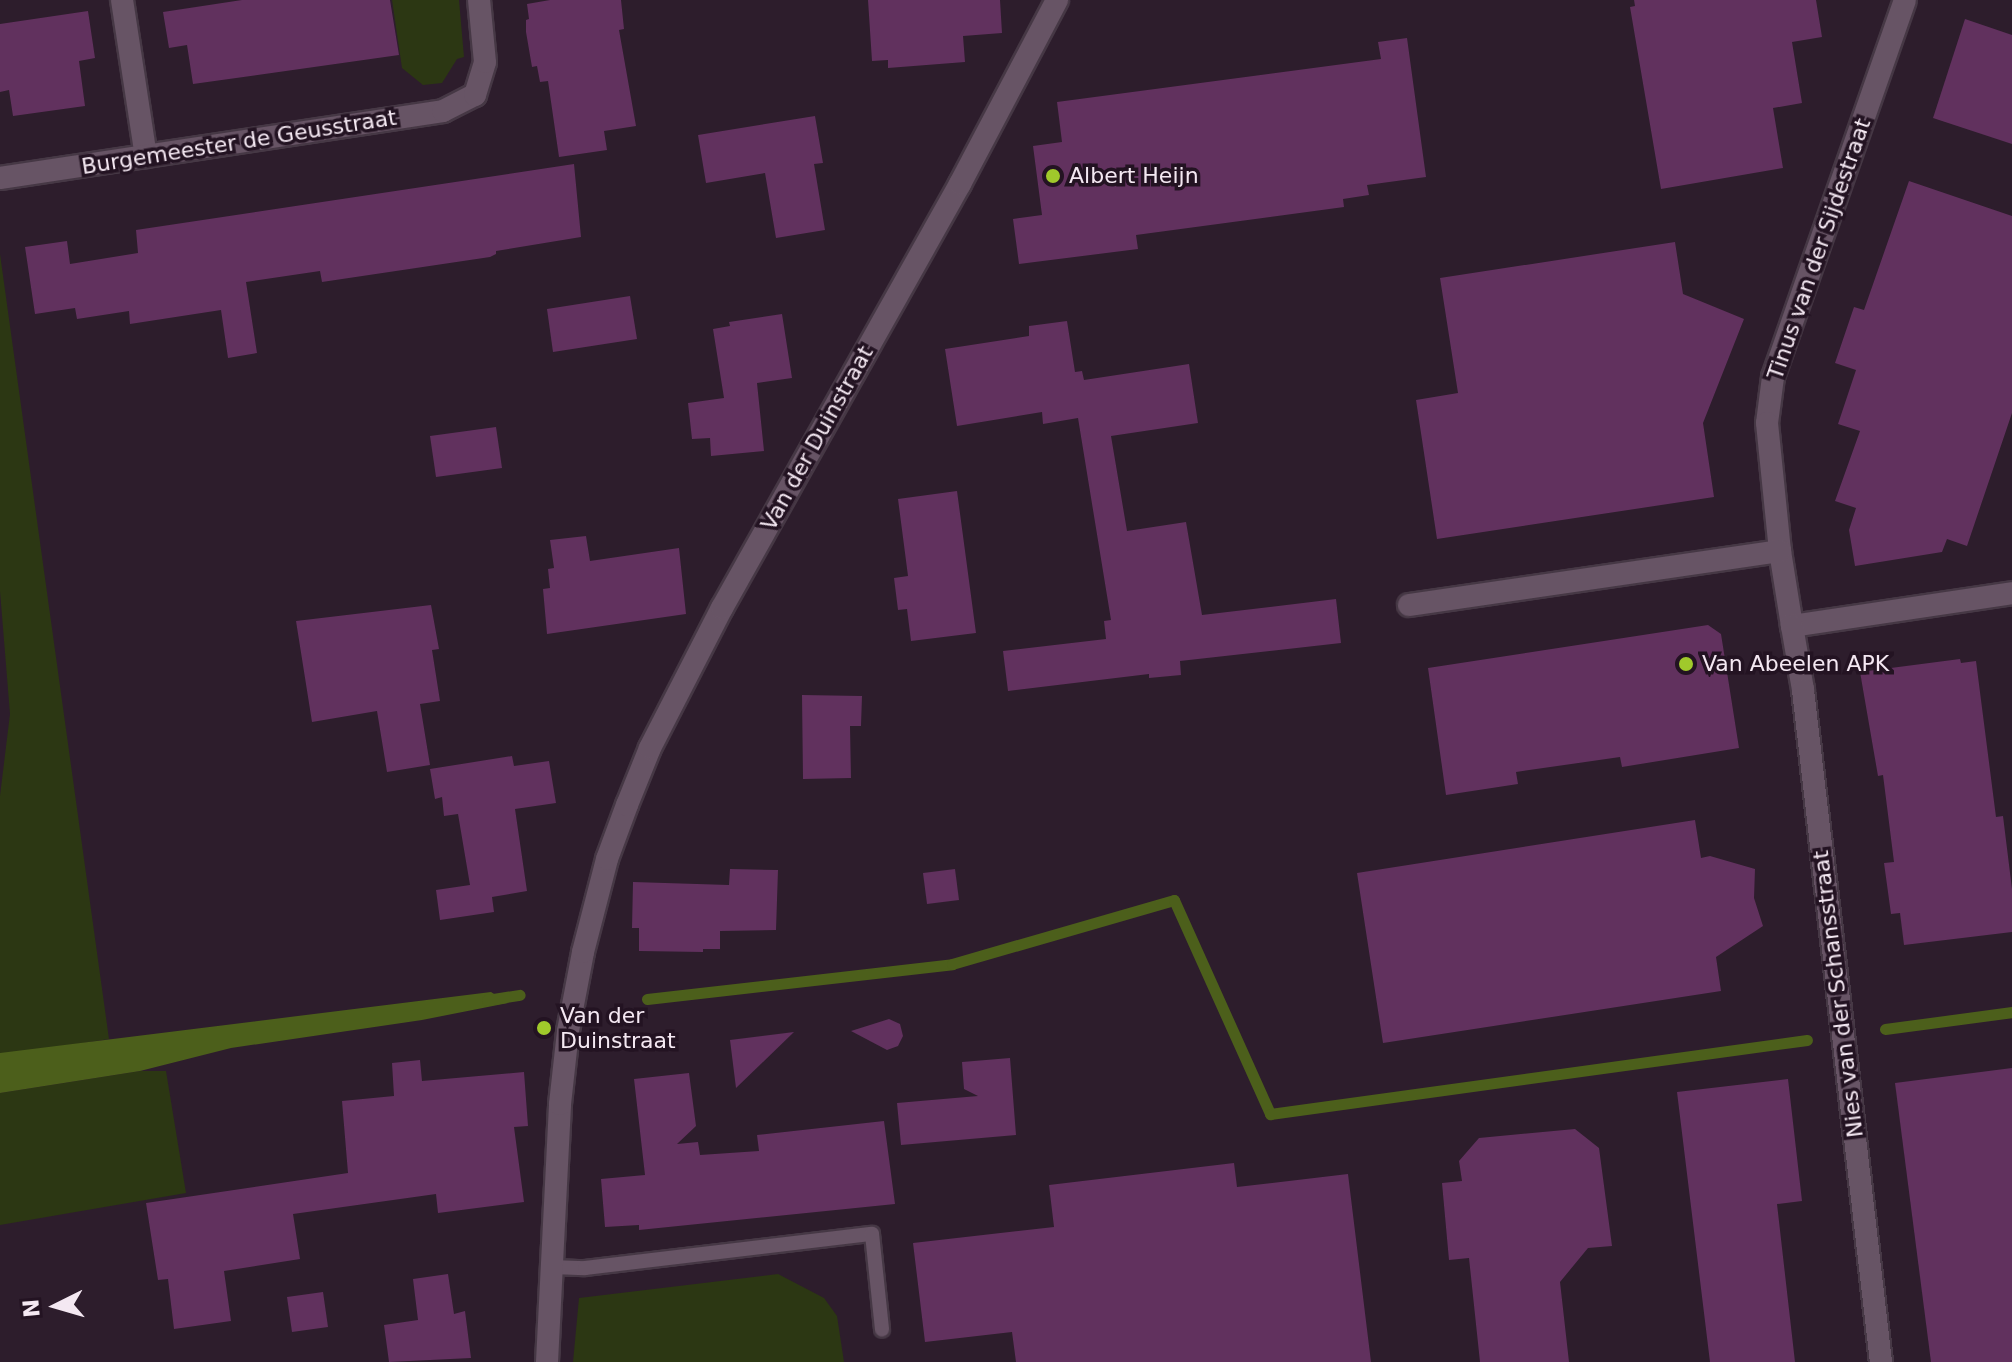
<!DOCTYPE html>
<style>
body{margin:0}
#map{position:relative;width:2012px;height:1362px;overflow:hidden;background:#2d1d2c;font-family:"DejaVu Sans",sans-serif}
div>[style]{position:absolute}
.green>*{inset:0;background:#2c3713}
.water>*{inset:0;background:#4c5f1b}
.stream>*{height:11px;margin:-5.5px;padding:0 5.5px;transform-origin:5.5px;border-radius:5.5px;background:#4c5f1b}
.building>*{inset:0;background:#61315e}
.roads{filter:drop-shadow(2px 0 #463845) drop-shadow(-2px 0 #463845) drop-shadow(0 2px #463845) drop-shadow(0 -2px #463845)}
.service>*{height:14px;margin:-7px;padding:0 7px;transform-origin:7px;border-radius:7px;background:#675465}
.minor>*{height:22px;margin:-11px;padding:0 11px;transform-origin:11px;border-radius:11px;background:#675465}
.tertiary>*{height:22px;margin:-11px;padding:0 11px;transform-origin:11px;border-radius:11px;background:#675465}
.dots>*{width:22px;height:22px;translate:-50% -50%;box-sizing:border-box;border:4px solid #231322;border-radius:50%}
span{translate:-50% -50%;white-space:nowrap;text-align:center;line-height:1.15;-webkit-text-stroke:7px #231322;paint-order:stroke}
.street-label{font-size:22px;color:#f4e8f2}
.poi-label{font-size:22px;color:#f4e8f2}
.left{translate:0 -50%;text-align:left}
.north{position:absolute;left:16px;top:1266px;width:80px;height:80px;-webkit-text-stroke:6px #231322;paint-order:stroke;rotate:265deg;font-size:22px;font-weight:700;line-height:32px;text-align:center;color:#f4e8f2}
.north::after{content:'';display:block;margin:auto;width:28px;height:36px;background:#f4e8f2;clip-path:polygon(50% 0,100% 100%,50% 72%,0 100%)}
</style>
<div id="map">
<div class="green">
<i style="clip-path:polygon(392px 0,459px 0,464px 57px,457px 59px,442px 83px,423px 85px,402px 68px)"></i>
<i style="clip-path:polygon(0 254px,109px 1039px,0 1056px,0 796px,10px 714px,0 591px)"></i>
<i style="clip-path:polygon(140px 1071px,166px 1071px,186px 1193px,0 1225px,0 1093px)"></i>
<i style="clip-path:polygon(778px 1274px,824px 1298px,837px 1316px,844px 1362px,573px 1362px,579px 1298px)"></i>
</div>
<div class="water">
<i style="clip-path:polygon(491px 992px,508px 1003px,422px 1020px,231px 1048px,140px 1071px,0 1093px,0 1053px)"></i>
</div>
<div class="stream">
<i style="left:647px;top:999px;width:307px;rotate:-6.5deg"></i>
<i style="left:952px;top:964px;width:231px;rotate:-16.1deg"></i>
<i style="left:1174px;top:900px;width:235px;rotate:65.8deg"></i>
<i style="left:1270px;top:1114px;width:542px;rotate:-7.85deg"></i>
<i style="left:487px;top:1000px;width:33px;rotate:-9deg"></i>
<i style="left:1885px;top:1029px;width:128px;rotate:-7.6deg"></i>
</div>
<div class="building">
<i style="clip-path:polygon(242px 0,390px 0,399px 55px,193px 84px,187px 45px,169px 48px,163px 12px)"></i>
<i style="clip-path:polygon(550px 0,621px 0,624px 29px,619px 30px,636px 126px,604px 131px,607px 150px,559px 157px,548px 81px,540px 82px,537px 66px,532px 67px,526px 32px,526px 20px,529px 19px,527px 4px)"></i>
<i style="clip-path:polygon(868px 0,1000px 0,1002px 33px,963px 36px,965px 62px,888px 68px,888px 60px,872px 61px)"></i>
<i style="clip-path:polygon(1634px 0,1816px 0,1822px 37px,1792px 42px,1802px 103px,1773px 108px,1783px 168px,1661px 189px,1630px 7px,1635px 6px)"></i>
<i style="clip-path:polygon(88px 11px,95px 58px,79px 61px,85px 106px,13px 116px,9px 90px,0 92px,0 24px)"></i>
<i style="clip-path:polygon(1965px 19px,2012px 35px,2012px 144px,1933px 118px)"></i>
<i style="clip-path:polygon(1407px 38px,1426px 177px,1367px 185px,1369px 195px,1343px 199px,1344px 207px,1136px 235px,1138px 249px,1019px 264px,1013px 219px,1042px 215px,1033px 146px,1062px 142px,1057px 102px,1381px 59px,1378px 42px)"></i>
<i style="clip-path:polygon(815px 116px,823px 163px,814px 164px,825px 230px,776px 238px,765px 173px,706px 183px,698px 135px)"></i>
<i style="clip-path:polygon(574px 164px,581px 237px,496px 251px,496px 254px,490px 257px,322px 282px,320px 271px,246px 282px,257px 353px,228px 358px,221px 310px,130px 324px,129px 311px,77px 319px,75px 308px,35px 314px,25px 247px,67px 241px,70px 264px,138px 253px,136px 230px)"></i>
<i style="clip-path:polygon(1909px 181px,2012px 216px,2012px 413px,1967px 546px,1947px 539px,1942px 552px,1855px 566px,1849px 530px,1856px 508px,1835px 501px,1860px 431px,1838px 424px,1856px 370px,1835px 363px,1854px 307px,1864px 310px)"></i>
<i style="clip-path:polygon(1675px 242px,1683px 294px,1744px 319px,1703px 423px,1714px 497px,1437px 539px,1416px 400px,1458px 393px,1440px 278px)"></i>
<i style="clip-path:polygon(630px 296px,637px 339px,553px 352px,547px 309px)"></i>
<i style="clip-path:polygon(782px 314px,792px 378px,757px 383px,764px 451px,711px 456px,710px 438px,692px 439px,688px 403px,724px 398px,713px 329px,730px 326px,729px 322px)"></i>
<i style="clip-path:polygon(1067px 321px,1075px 372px,1082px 371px,1084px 380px,1189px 364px,1198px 423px,1111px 436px,1127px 531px,1186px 522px,1202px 615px,1336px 599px,1341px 643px,1180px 661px,1181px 675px,1149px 678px,1149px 674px,1008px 691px,1003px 651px,1106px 639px,1104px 621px,1111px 620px,1078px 418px,1043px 424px,1042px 412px,957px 426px,945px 349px,1029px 336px,1029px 326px)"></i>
<i style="clip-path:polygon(496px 427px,502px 468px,436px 477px,430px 436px)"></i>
<i style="clip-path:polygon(957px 491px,976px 633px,911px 641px,907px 609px,898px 610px,894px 578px,908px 576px,898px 499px)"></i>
<i style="clip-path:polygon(586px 536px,590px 561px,679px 548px,686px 614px,547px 634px,543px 589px,550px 588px,548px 569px,554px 568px,550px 540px)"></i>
<i style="clip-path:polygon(431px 605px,439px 649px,432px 650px,440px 701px,420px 704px,430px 765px,387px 772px,377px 711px,312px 722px,296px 621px)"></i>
<i style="clip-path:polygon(1708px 625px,1721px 634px,1739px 748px,1622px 767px,1620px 757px,1516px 772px,1518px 784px,1446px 795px,1428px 668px)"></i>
<i style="clip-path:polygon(1960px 659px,1961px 663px,1976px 661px,1996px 817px,2003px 816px,2012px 889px,2012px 932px,1904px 945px,1900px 913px,1891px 914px,1884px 863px,1894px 862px,1883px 775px,1878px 776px,1860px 672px)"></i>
<i style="clip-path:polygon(802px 695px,862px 696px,861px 726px,850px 726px,851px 778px,803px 779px)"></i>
<i style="clip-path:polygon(512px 756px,514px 766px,549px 761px,556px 803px,515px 809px,527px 891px,492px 897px,494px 912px,440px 920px,436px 890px,470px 885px,458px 814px,444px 816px,442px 797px,435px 799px,430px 769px)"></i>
<i style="clip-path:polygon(1695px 820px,1701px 858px,1710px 856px,1755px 869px,1754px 898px,1763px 926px,1716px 957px,1721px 991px,1383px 1043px,1357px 873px)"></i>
<i style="clip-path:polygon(730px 869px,778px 870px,776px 930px,720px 931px,720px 949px,703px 949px,703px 952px,639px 951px,639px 928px,632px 928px,633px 882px,729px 885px)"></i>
<i style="clip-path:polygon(955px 869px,959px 900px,927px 904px,923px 873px)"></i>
<i style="clip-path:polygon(889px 1019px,900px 1024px,903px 1036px,898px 1046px,887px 1050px,851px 1031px)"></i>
<i style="clip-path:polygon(794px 1032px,736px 1088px,730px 1040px)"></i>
<i style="clip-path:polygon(1010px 1058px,1016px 1135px,901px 1145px,897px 1103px,978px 1096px,964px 1089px,962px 1062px)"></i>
<i style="clip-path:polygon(420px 1060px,422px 1081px,524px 1072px,528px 1126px,514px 1127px,524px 1202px,438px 1213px,436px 1194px,293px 1214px,300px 1259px,224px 1271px,231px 1321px,174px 1329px,168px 1279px,158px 1280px,146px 1203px,348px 1173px,342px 1101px,394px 1096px,392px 1063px)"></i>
<i style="clip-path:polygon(2012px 1068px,2012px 1362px,1931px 1362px,1895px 1083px)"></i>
<i style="clip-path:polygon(689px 1073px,696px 1126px,677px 1144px,698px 1142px,700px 1155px,759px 1151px,757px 1135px,884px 1121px,895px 1204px,639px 1230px,639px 1225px,605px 1227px,601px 1179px,645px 1175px,634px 1079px)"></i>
<i style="clip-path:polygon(1788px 1079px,1802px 1201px,1777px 1204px,1795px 1362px,1710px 1362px,1677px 1092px)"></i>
<i style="clip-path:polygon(1575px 1129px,1599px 1148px,1612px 1246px,1588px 1248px,1560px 1282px,1569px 1362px,1480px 1362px,1469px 1258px,1449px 1260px,1442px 1183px,1462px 1181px,1459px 1161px,1479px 1138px)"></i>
<i style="clip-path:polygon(1234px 1163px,1237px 1187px,1348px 1174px,1371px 1362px,1016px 1362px,1012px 1332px,925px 1342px,913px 1243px,1054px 1227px,1049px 1185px)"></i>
<i style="clip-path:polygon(448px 1274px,454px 1314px,465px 1311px,471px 1358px,389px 1362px,384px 1325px,418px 1320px,413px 1279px)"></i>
<i style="clip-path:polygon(323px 1292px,328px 1327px,292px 1332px,287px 1297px)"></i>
</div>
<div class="roads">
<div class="service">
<i style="left:552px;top:1267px;width:33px;rotate:2deg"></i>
<i style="left:585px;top:1268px;width:289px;rotate:-6.8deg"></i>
<i style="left:872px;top:1234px;width:96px;rotate:84deg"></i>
</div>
<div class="minor">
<i style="left:122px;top:0;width:158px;rotate:81.3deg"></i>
<i style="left:1905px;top:0;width:399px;rotate:109.3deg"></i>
<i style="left:1773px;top:377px;width:46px;rotate:97.4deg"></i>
<i style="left:1767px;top:423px;width:129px;rotate:84.2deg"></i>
<i style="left:1780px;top:551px;width:76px;rotate:80.9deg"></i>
<i style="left:1792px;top:626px;width:222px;rotate:-8.5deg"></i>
<i style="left:0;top:178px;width:448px;rotate:-8.6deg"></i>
<i style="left:443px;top:111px;width:36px;rotate:-27deg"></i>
<i style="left:475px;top:95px;width:34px;rotate:-73deg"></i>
<i style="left:485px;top:62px;width:62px;rotate:-95.5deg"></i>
<i style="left:1409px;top:605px;width:375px;rotate:-8.3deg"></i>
<i style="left:1792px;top:626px;width:65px;rotate:80.2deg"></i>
<i style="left:1803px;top:690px;width:677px;rotate:83.38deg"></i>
</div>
<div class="tertiary">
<i style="left:547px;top:1362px;width:258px;rotate:-87.1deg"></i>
<i style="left:560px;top:1104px;width:73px;rotate:-83.7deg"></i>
<i style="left:568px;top:1031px;width:80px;rotate:-79.2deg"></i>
<i style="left:583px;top:952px;width:96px;rotate:-75.5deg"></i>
<i style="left:607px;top:859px;width:58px;rotate:-69.7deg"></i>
<i style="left:627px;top:805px;width:61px;rotate:-68deg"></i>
<i style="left:650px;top:748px;width:157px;rotate:-62.8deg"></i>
<i style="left:722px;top:608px;width:486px;rotate:-60.7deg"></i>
<i style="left:960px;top:184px;width:208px;rotate:-62.2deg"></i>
</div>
</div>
<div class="dots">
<i style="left:1053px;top:176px;background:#a0c92b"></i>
<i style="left:1686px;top:664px;background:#a0c92b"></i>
<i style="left:544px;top:1028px;background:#a0c92b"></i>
</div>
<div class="street-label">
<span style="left:239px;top:142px;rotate:-9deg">Burgemeester de Geusstraat</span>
<span style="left:1819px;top:249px;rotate:-71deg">Tinus van der Sijdestraat</span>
<span style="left:817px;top:438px;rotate:-61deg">Van der Duinstraat</span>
<span style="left:1838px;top:994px;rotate:-97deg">Nies van der Schansstraat</span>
</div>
<div class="poi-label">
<span class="left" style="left:1069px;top:176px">Albert Heijn</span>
<span class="left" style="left:1702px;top:664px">Van Abeelen APK</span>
<span class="left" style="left:560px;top:1028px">Van der<br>Duinstraat</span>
</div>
<div class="north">N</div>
</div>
